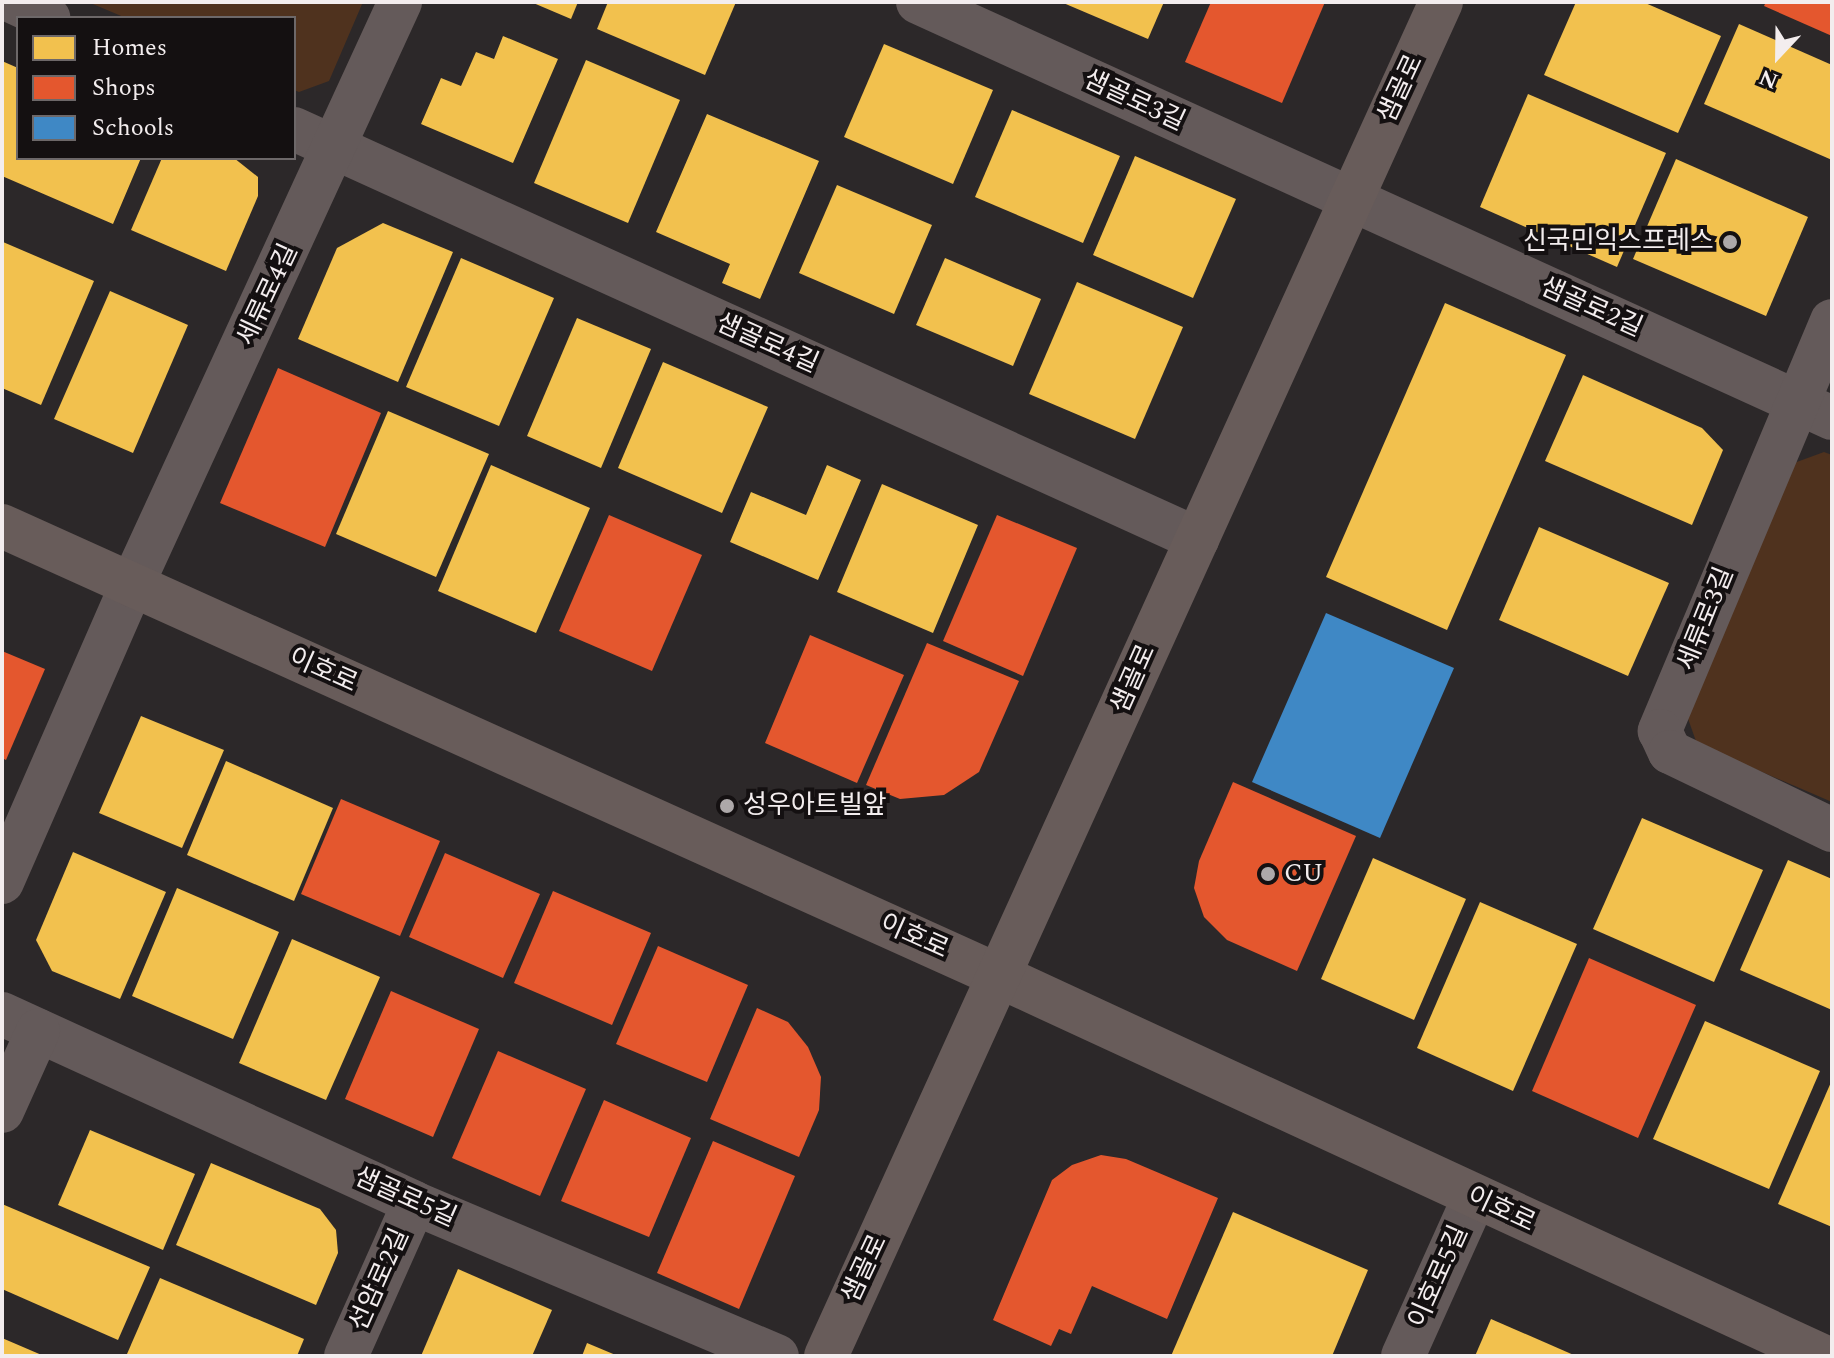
<!DOCTYPE html>
<meta charset="utf-8">
<style>
body{margin:0}
#map{position:relative;width:1834px;height:1358px;overflow:hidden;background:#2c2829;font-family:Spectral,"Noto Sans KR",serif}
div>[style]{position:absolute}
.green>*{inset:0;background:#4f321e}
.homes>*{inset:0;background:#f2c14e}
.shops>*{inset:0;background:#e4572e}
.schools>*{inset:0;background:#3f88c5}
.street>*{height:44px;margin:-22px;padding:0 22px;transform-origin:22px;border-radius:22px;background:#645a5a}
.secondary>*{height:44px;margin:-22px;padding:0 22px;transform-origin:22px;border-radius:22px;background:#685c5a}
.dots>*{width:22px;height:22px;translate:-50% -50%;box-sizing:border-box;border:4px solid #141011;border-radius:50%}
span{translate:-50% -50%;white-space:nowrap;text-align:center;line-height:1.15;-webkit-text-stroke:8px #141011;paint-order:stroke}
.street-label{font-size:26px;color:#f3edee}
.poi-label{font-size:26px;color:#f3edee}
.right{translate:-100% -50%;text-align:right}
.left{translate:0 -50%;text-align:left}
.frame{position:absolute;inset:0;border:4px solid #f3edee;pointer-events:none}
.legend{position:absolute;left:16px;top:16px;width:280px;height:144px;box-sizing:border-box;background:#141011;border:2px solid #6d6869;margin:0;padding:10px 14px;list-style:none;font-size:24px;color:#f3edee}
.legend li{display:flex;align-items:center;gap:16px;height:40px}
.legend b{width:40px;border:2px solid #6d6869}
.north{position:absolute;left:1738px;top:16px;width:80px;height:80px;-webkit-text-stroke:6px #141011;paint-order:stroke;rotate:202deg;font-size:22px;font-weight:700;line-height:32px;text-align:center;color:#f3edee}
.north::after{content:'';display:block;margin:auto;width:28px;height:36px;background:#f3edee;clip-path:polygon(50% 0,100% 100%,50% 72%,0 100%)}
</style>
<div id="map">
<div class="green">
<i style="clip-path:polygon(88px 2px,363px 2px,329px 81px,299px 92px,294px 90px,294px 18px,126px 18px)"></i>
<i style="clip-path:polygon(1824px 452px,1832px 455px,1832px 802px,1697px 744px,1686px 713px,1794px 463px)"></i>
</div>
<div class="homes">
<i style="clip-path:polygon(531px 2px,578px 2px,571px 19px)"></i>
<i style="clip-path:polygon(608px 2px,736px 2px,705px 75px,597px 29px)"></i>
<i style="clip-path:polygon(1061px 2px,1164px 2px,1148px 39px)"></i>
<i style="clip-path:polygon(1576px 2px,1643px 2px,1721px 36px,1678px 133px,1544px 75px)"></i>
<i style="clip-path:polygon(1739px 24px,1832px 65px,1832px 160px,1704px 104px)"></i>
<i style="clip-path:polygon(503px 36px,558px 59px,513px 163px,421px 124px,441px 78px,461px 86px,476px 52px,494px 59px)"></i>
<i style="clip-path:polygon(884px 44px,993px 90px,953px 184px,844px 137px)"></i>
<i style="clip-path:polygon(586px 60px,680px 100px,628px 223px,534px 183px)"></i>
<i style="clip-path:polygon(2px 61px,18px 68px,18px 158px,141px 158px,113px 224px,2px 176px)"></i>
<i style="clip-path:polygon(1528px 94px,1666px 153px,1617px 267px,1480px 207px)"></i>
<i style="clip-path:polygon(1012px 110px,1120px 156px,1083px 243px,975px 197px)"></i>
<i style="clip-path:polygon(707px 114px,819px 161px,760px 299px,722px 283px,730px 264px,656px 232px)"></i>
<i style="clip-path:polygon(1135px 156px,1236px 199px,1193px 298px,1093px 255px)"></i>
<i style="clip-path:polygon(162px 158px,234px 158px,258px 177px,258px 196px,226px 271px,131px 230px)"></i>
<i style="clip-path:polygon(1676px 159px,1808px 217px,1766px 316px,1633px 259px)"></i>
<i style="clip-path:polygon(837px 185px,932px 225px,894px 314px,799px 273px)"></i>
<i style="clip-path:polygon(383px 223px,453px 252px,398px 382px,298px 339px,337px 248px)"></i>
<i style="clip-path:polygon(3px 242px,94px 281px,41px 405px,2px 388px)"></i>
<i style="clip-path:polygon(461px 258px,554px 298px,499px 426px,406px 387px)"></i>
<i style="clip-path:polygon(945px 258px,1041px 299px,1013px 366px,916px 325px)"></i>
<i style="clip-path:polygon(1077px 282px,1183px 327px,1135px 439px,1029px 394px)"></i>
<i style="clip-path:polygon(110px 291px,188px 325px,133px 453px,54px 419px)"></i>
<i style="clip-path:polygon(1445px 303px,1566px 355px,1447px 630px,1326px 577px)"></i>
<i style="clip-path:polygon(577px 318px,651px 349px,601px 468px,527px 436px)"></i>
<i style="clip-path:polygon(663px 362px,768px 407px,722px 513px,618px 468px)"></i>
<i style="clip-path:polygon(1583px 375px,1702px 428px,1723px 450px,1692px 525px,1545px 461px)"></i>
<i style="clip-path:polygon(388px 411px,489px 454px,436px 577px,336px 534px)"></i>
<i style="clip-path:polygon(491px 465px,590px 508px,536px 633px,438px 591px)"></i>
<i style="clip-path:polygon(827px 465px,861px 480px,818px 580px,730px 542px,751px 492px,806px 515px)"></i>
<i style="clip-path:polygon(882px 484px,978px 525px,933px 633px,837px 592px)"></i>
<i style="clip-path:polygon(1539px 527px,1669px 583px,1628px 676px,1499px 620px)"></i>
<i style="clip-path:polygon(141px 716px,224px 750px,182px 848px,99px 813px)"></i>
<i style="clip-path:polygon(226px 761px,333px 808px,294px 901px,187px 855px)"></i>
<i style="clip-path:polygon(1642px 818px,1763px 870px,1714px 982px,1593px 929px)"></i>
<i style="clip-path:polygon(73px 852px,166px 892px,120px 999px,52px 971px,36px 940px)"></i>
<i style="clip-path:polygon(1373px 858px,1466px 899px,1414px 1020px,1321px 979px)"></i>
<i style="clip-path:polygon(1788px 860px,1832px 879px,1832px 1010px,1740px 970px)"></i>
<i style="clip-path:polygon(177px 888px,279px 932px,233px 1039px,132px 996px)"></i>
<i style="clip-path:polygon(1480px 902px,1577px 944px,1513px 1091px,1417px 1048px)"></i>
<i style="clip-path:polygon(292px 939px,380px 977px,326px 1100px,239px 1063px)"></i>
<i style="clip-path:polygon(1705px 1021px,1820px 1071px,1769px 1189px,1653px 1139px)"></i>
<i style="clip-path:polygon(1832px 1080px,1832px 1227px,1778px 1204px)"></i>
<i style="clip-path:polygon(90px 1130px,195px 1174px,163px 1250px,58px 1205px)"></i>
<i style="clip-path:polygon(211px 1163px,320px 1209px,336px 1230px,338px 1253px,316px 1305px,176px 1245px)"></i>
<i style="clip-path:polygon(2px 1204px,150px 1267px,118px 1340px,2px 1289px)"></i>
<i style="clip-path:polygon(1233px 1212px,1368px 1270px,1332px 1356px,1171px 1356px)"></i>
<i style="clip-path:polygon(458px 1269px,552px 1310px,532px 1356px,421px 1356px)"></i>
<i style="clip-path:polygon(160px 1278px,304px 1339px,297px 1356px,127px 1354px)"></i>
<i style="clip-path:polygon(1491px 1319px,1576px 1356px,1475px 1356px)"></i>
<i style="clip-path:polygon(2px 1338px,44px 1356px,2px 1356px)"></i>
<i style="clip-path:polygon(587px 1343px,618px 1356px,582px 1356px)"></i>
</div>
<div class="shops">
<i style="clip-path:polygon(1211px 2px,1325px 2px,1282px 103px,1185px 62px)"></i>
<i style="clip-path:polygon(1766px 2px,1832px 2px,1832px 36px,1764px 6px)"></i>
<i style="clip-path:polygon(278px 368px,381px 413px,325px 547px,220px 503px)"></i>
<i style="clip-path:polygon(609px 515px,702px 555px,652px 671px,559px 631px)"></i>
<i style="clip-path:polygon(997px 515px,1077px 548px,1023px 676px,943px 641px)"></i>
<i style="clip-path:polygon(810px 635px,904px 675px,857px 783px,765px 743px)"></i>
<i style="clip-path:polygon(927px 643px,1019px 681px,979px 772px,944px 795px,900px 799px,866px 785px)"></i>
<i style="clip-path:polygon(2px 651px,45px 669px,6px 760px,2px 758px)"></i>
<i style="clip-path:polygon(1233px 782px,1356px 836px,1297px 971px,1227px 940px,1204px 917px,1194px 888px,1199px 861px)"></i>
<i style="clip-path:polygon(341px 799px,440px 841px,400px 936px,301px 894px)"></i>
<i style="clip-path:polygon(445px 853px,540px 894px,503px 978px,409px 937px)"></i>
<i style="clip-path:polygon(553px 891px,651px 933px,612px 1025px,514px 983px)"></i>
<i style="clip-path:polygon(658px 946px,748px 985px,707px 1082px,616px 1044px)"></i>
<i style="clip-path:polygon(1589px 958px,1696px 1005px,1638px 1138px,1532px 1091px)"></i>
<i style="clip-path:polygon(391px 991px,479px 1029px,433px 1137px,345px 1099px)"></i>
<i style="clip-path:polygon(757px 1008px,788px 1022px,808px 1047px,821px 1077px,819px 1110px,799px 1157px,710px 1119px)"></i>
<i style="clip-path:polygon(498px 1051px,586px 1089px,540px 1196px,452px 1158px)"></i>
<i style="clip-path:polygon(604px 1100px,691px 1138px,649px 1237px,561px 1201px)"></i>
<i style="clip-path:polygon(713px 1141px,795px 1176px,739px 1309px,657px 1273px)"></i>
<i style="clip-path:polygon(1101px 1155px,1126px 1159px,1218px 1198px,1167px 1319px,1092px 1286px,1071px 1334px,1059px 1329px,1051px 1346px,993px 1320px,1052px 1180px,1072px 1165px)"></i>
</div>
<div class="schools">
<i style="clip-path:polygon(1326px 613px,1454px 668px,1380px 838px,1252px 782px)"></i>
</div>
<div class="street">
<i style="left:14px;top:2px;width:38px;rotate:25deg"></i>
<i style="left:918px;top:2px;width:1004px;rotate:24.47deg"></i>
<i style="left:294px;top:129px;width:992px;rotate:24.42deg"></i>
<i style="left:1832px;top:321px;width:445px;rotate:112.8deg"></i>
<i style="left:1660px;top:731px;width:23px;rotate:65deg"></i>
<i style="left:1670px;top:752px;width:180px;rotate:25.7deg"></i>
<i style="left:2px;top:882px;width:324px;rotate:-66.4deg"></i>
<i style="left:132px;top:585px;width:642px;rotate:-65.31deg"></i>
<i style="left:2px;top:1014px;width:453px;rotate:24.6deg"></i>
<i style="left:414px;top:1203px;width:394px;rotate:22.9deg"></i>
<i style="left:2px;top:1111px;width:88px;rotate:-65.8deg"></i>
<i style="left:346px;top:1356px;width:167px;rotate:-66deg"></i>
<i style="left:1403px;top:1356px;width:173px;rotate:-65.8deg"></i>
</div>
<div class="secondary">
<i style="left:2px;top:526px;width:1094px;rotate:24.29deg"></i>
<i style="left:999px;top:976px;width:906px;rotate:24.78deg"></i>
<i style="left:826px;top:1356px;width:1487px;rotate:-65.57deg"></i>
</div>
<div class="dots">
<i style="left:1730px;top:242px;background:#ada8a9"></i>
<i style="left:727px;top:806px;background:#ada8a9"></i>
<i style="left:1268px;top:874px;background:#ada8a9"></i>
</div>
<div class="street-label">
<span style="left:1401px;top:89px;rotate:-65deg">샘골로</span>
<span style="left:1134px;top:101px;rotate:25deg">샘골로3길</span>
<span style="left:268px;top:295px;rotate:-65deg">세류로4길</span>
<span style="left:1591px;top:308px;rotate:24deg">샘골로2길</span>
<span style="left:767px;top:344px;rotate:24deg">샘골로4길</span>
<span style="left:1706px;top:619px;rotate:-68deg">세류로3길</span>
<span style="left:323px;top:671px;rotate:24deg">이호로</span>
<span style="left:1134px;top:679px;rotate:-66deg">샘골로</span>
<span style="left:914px;top:937px;rotate:24deg">이호로</span>
<span style="left:405px;top:1198px;rotate:24deg">샘골로5길</span>
<span style="left:1501px;top:1210px;rotate:25deg">이호로</span>
<span style="left:865px;top:1269px;rotate:-65deg">샘골로</span>
<span style="left:1439px;top:1277px;rotate:-66deg">이호로5길</span>
<span style="left:380px;top:1280px;rotate:-66deg">선암로2길</span>
</div>
<div class="poi-label">
<span class="right" style="left:1714px;top:242px">신국민익스프레스</span>
<span class="left" style="left:743px;top:806px">성우아트빌앞</span>
<span class="left" style="left:1284px;top:874px">CU</span>
</div>
<div class="frame"></div>
<ul class="legend">
<li><b style="height:22px;background:#f2c14e"></b>Homes</li>
<li><b style="height:22px;background:#e4572e"></b>Shops</li>
<li><b style="height:22px;background:#3f88c5"></b>Schools</li>
</ul>
<div class="north">N</div>
</div>
